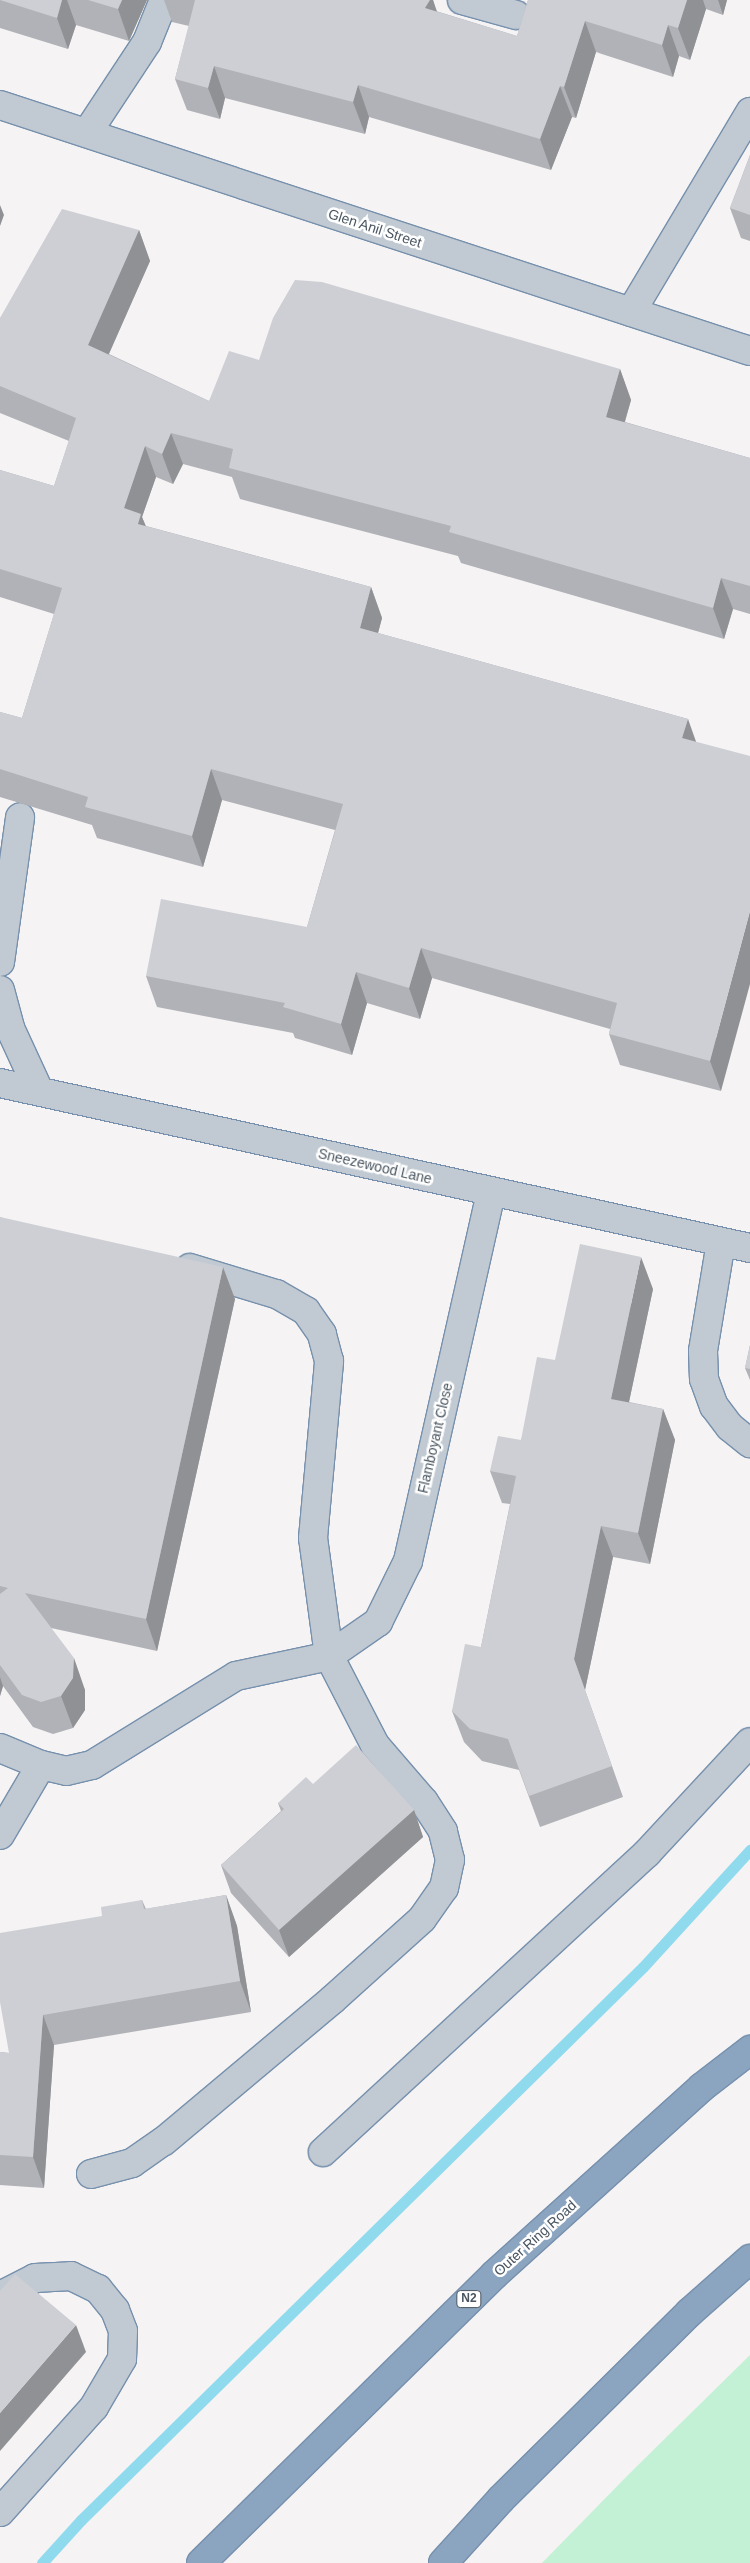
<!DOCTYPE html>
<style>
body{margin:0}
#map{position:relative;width:750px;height:2563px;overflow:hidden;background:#f5f3f3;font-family:Helvetica,sans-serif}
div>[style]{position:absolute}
.green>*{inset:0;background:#c3f1d5}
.stream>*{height:11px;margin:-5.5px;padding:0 5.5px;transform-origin:5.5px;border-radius:5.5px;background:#90daee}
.roads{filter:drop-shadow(1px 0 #7690ad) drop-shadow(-1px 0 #7690ad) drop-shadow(0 1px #7690ad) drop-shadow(0 -1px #7690ad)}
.minor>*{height:28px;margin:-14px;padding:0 14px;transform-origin:14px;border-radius:14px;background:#c1cad2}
.highway>*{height:28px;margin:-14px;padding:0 14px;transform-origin:14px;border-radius:14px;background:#8ba5c1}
.wall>*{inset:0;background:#b0b2b7}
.shaded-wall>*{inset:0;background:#909195}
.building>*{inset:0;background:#cdcfd5}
span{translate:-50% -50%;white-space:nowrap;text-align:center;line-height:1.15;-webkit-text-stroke:5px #fff;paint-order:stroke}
.shield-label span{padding:1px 4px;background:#fff;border:1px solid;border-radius:4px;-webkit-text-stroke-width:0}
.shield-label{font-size:12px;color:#4a5661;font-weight:700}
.street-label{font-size:14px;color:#4a5661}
</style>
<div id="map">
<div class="green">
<i style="clip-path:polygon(750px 2355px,750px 2563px,542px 2563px,629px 2474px)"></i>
</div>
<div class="stream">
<i style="left:42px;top:2563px;width:58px;rotate:-47.8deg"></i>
<i style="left:81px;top:2520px;width:788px;rotate:-44.54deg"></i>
<i style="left:643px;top:1967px;width:159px;rotate:-47.6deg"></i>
</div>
<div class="roads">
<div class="minor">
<i style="left:462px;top:0;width:56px;rotate:15.5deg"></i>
<i style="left:0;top:105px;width:789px;rotate:18.16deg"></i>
<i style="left:87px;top:133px;width:109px;rotate:-56.6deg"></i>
<i style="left:147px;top:42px;width:45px;rotate:-68deg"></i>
<i style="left:631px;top:312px;width:233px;rotate:-59.2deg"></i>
<i style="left:0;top:962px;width:146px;rotate:-82.1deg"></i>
<i style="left:0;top:990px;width:39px;rotate:75deg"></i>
<i style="left:10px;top:1028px;width:69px;rotate:65.3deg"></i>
<i style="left:0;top:1083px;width:768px;rotate:12.41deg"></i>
<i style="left:721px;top:1242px;width:110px;rotate:99.4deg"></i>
<i style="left:703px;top:1351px;width:28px;rotate:88deg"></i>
<i style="left:704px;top:1379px;width:29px;rotate:70deg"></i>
<i style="left:714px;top:1406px;width:26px;rotate:53deg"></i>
<i style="left:730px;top:1427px;width:26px;rotate:39deg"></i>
<i style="left:0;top:1748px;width:44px;rotate:22.5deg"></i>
<i style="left:41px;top:1765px;width:26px;rotate:13deg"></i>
<i style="left:66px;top:1771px;width:27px;rotate:-13deg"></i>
<i style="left:92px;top:1765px;width:169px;rotate:-31.7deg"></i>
<i style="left:236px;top:1676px;width:95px;rotate:-12.1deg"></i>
<i style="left:329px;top:1656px;width:60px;rotate:-34.8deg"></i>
<i style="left:378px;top:1622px;width:68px;rotate:-63.8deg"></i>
<i style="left:408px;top:1561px;width:378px;rotate:-77.3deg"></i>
<i style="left:0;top:1835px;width:81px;rotate:-59.6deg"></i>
<i style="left:323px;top:2152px;width:441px;rotate:-42.7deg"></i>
<i style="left:647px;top:1853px;width:151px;rotate:-47.1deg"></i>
<i style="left:91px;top:2174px;width:42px;rotate:-15deg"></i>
<i style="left:132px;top:2163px;width:39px;rotate:-35deg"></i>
<i style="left:164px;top:2141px;width:219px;rotate:-40deg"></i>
<i style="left:332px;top:2000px;width:121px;rotate:-42deg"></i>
<i style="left:422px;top:1919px;width:38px;rotate:-55deg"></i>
<i style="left:444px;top:1888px;width:29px;rotate:-78deg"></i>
<i style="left:450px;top:1860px;width:30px;rotate:-104deg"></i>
<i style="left:443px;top:1831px;width:35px;rotate:-123deg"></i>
<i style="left:424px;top:1802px;width:75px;rotate:-130.7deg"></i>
<i style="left:375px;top:1745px;width:100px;rotate:-117.3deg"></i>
<i style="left:329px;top:1656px;width:119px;rotate:-97.7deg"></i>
<i style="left:313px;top:1538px;width:178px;rotate:-84.8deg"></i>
<i style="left:329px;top:1361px;width:28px;rotate:-105deg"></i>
<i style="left:322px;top:1334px;width:28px;rotate:-125deg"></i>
<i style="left:306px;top:1311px;width:34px;rotate:-150deg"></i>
<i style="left:276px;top:1294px;width:90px;rotate:-163.2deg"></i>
<i style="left:0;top:2296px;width:39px;rotate:-27deg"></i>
<i style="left:35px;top:2278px;width:36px;rotate:-3deg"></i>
<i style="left:71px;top:2276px;width:30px;rotate:26deg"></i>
<i style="left:98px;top:2289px;width:27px;rotate:51deg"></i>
<i style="left:115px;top:2310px;width:22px;rotate:69deg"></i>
<i style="left:123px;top:2331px;width:28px;rotate:92deg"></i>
<i style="left:122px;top:2359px;width:56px;rotate:120.3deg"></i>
<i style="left:94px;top:2407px;width:141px;rotate:131.8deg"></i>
</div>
<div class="highway">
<i style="left:201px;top:2563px;width:411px;rotate:-44.5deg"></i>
<i style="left:494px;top:2275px;width:280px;rotate:-42.1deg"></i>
<i style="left:702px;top:2087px;width:61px;rotate:-37.6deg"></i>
<i style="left:443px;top:2563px;width:86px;rotate:-47.8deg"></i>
<i style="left:501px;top:2499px;width:266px;rotate:-44.7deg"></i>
<i style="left:690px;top:2312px;width:80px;rotate:-41.5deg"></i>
</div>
</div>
<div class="wall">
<i style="clip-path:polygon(0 0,147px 0,129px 41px,76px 25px,68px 49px,0 28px)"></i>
<i style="clip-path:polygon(164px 0,433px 0,436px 11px,517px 36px,528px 0,727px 0,723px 15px,706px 9px,690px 60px,679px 56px,673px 77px,596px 52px,576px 118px,572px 117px,551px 170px,369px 117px,365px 134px,225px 98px,220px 119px,187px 110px,175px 79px,189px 26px,172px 22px)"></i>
<i style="clip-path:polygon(750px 155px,750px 241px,741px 238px,730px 208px)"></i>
<i style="clip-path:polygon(139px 230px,150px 261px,109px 354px,209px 401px,259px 360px,620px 369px,631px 400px,625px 422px,750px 458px,750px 614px,733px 609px,724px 639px,461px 563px,458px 556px,240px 499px,232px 477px,183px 464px,173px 484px,156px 477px,142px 517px,146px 526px,371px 587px,382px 618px,378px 633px,688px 719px,721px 1091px,620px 1065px,609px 1034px,610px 1029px,432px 978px,420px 1019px,367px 1003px,352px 1055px,295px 1038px,293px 1033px,157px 1007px,146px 976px,307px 927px,335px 830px,222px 800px,203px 867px,97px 838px,92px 825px,0 797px,0 712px,22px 718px,54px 614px,0 597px,0 470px,54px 486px,69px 441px,0 413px,0 318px)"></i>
<i style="clip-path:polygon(0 1217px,235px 1299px,157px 1651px,51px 1628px,85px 1690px,85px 1710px,73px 1728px,53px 1734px,33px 1727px,3px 1686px,0 1696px)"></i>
<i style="clip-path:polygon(653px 1289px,629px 1402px,663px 1409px,675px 1440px,650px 1564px,613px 1557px,585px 1690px,623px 1797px,540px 1827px,519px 1770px,482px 1761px,464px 1742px,452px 1711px,481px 1647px,510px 1504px,502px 1503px,490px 1471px,521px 1440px,555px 1360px)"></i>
<i style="clip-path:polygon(750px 1345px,750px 1380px,745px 1368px)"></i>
<i style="clip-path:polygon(313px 1784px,414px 1810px,423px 1837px,289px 1957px,231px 1893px,221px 1865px,281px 1811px,278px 1803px)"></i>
<i style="clip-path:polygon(226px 1895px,237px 1926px,251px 2012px,54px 2045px,44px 2188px,0 2185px,0 2052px,9px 2053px,102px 1916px,142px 1900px,146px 1909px)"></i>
</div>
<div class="shaded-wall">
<i style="clip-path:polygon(62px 0,67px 0,76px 25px,68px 49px,57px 18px)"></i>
<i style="clip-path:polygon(122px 0,147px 0,129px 41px,118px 9px)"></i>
<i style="clip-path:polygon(420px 0,433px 0,443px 29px,437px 40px)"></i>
<i style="clip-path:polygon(687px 0,703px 0,706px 9px,690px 60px,678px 28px)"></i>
<i style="clip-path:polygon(718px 0,727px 0,723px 15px)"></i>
<i style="clip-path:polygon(585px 21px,596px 52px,576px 118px,564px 87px)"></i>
<i style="clip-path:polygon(668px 25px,679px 56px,673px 77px,662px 45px)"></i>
<i style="clip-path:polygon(214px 66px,225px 98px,220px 119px,208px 88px)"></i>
<i style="clip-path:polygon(358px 85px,369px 117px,365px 134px,353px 102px)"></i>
<i style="clip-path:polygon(560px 86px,572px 117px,551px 170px,540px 139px)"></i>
<i style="clip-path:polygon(0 205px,4px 215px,0 226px)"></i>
<i style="clip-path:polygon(139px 230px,150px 261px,99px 376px,88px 345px)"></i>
<i style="clip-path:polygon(620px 369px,631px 400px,617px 448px,606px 417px)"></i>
<i style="clip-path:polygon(171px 433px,183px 464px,173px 484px,162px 454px)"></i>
<i style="clip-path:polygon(145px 446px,156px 477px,142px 517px,153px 545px,124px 508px)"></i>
<i style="clip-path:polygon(721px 578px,733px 609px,724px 639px,713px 608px)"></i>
<i style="clip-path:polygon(371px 587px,382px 618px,371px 659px,360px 628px)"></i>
<i style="clip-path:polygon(688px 719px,699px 750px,682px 738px)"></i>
<i style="clip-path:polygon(211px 769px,222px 800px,203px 867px,192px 836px)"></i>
<i style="clip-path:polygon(750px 911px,750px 984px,721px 1091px,710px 1061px)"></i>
<i style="clip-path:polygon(421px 948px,432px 978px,420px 1019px,409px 988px)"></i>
<i style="clip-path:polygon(356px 972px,367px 1003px,352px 1055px,341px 1024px)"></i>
<i style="clip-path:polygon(641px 1257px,653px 1289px,623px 1430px,611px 1399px)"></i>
<i style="clip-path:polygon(223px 1267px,235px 1299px,157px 1651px,146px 1619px)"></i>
<i style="clip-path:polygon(663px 1409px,675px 1440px,650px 1564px,638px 1533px)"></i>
<i style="clip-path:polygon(601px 1526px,613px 1557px,585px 1690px,623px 1797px,574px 1659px)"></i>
<i style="clip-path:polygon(74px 1658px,85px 1690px,85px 1710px,73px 1728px,61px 1696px)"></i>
<i style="clip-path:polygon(0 1677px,3px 1686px,0 1696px)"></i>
<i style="clip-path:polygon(414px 1810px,423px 1837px,289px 1957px,279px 1930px)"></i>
<i style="clip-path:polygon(226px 1895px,237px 1926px,251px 2012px,240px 1981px)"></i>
<i style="clip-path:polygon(43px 2015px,54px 2045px,44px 2188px,33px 2157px)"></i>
<i style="clip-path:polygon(76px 2325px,86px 2352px,0 2451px,0 2413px)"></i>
</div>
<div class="building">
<i style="clip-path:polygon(0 0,62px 0,57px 18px)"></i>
<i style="clip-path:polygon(88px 0,122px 0,118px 9px)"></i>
<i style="clip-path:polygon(195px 0,430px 0,425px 8px,517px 36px,528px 0,687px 0,678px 28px,668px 25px,662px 45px,585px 21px,564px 87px,560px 86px,540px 139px,358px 85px,353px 102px,214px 66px,208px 88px,175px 79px)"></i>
<i style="clip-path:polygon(750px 155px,750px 215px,730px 208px)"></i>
<i style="clip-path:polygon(62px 209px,139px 230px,88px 345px,209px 401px,229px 351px,259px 360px,273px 318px,295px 280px,322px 282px,620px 369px,606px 417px,750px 458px,750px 586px,721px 578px,713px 608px,449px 532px,451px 526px,229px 468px,233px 449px,171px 433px,162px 454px,145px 446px,124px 508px,141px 514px,138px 524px,371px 587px,360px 628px,688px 719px,682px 738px,750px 756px,750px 911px,710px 1061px,609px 1034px,617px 1003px,421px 948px,409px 988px,356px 972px,341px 1024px,283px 1007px,285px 1003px,146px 976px,161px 899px,307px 927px,343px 804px,211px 769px,192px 836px,85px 807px,88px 797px,0 769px,0 712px,22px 718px,62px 588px,0 569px,0 470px,54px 486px,76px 418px,0 386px,0 318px)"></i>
<i style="clip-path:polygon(0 1217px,223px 1267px,146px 1619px,25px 1593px,74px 1658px,73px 1678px,61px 1696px,41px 1702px,22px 1695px,0 1665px,0 1594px,8px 1588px,0 1586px)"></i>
<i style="clip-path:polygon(580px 1244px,641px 1257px,611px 1399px,663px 1409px,638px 1533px,601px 1526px,574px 1659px,612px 1766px,529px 1796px,508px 1739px,470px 1729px,452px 1711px,465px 1644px,481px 1647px,516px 1476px,490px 1471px,498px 1436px,521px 1440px,537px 1357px,555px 1360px)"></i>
<i style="clip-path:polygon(750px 1345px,750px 1369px,745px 1368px)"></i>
<i style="clip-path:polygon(356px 1745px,414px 1810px,279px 1930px,221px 1865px,284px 1809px,278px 1803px,306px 1777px,313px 1784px)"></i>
<i style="clip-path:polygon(226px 1895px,240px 1981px,43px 2015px,33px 2157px,0 2155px,0 2052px,9px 2053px,0 2002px,0 1933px,102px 1916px,101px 1907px,142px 1900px,144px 1909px)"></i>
<i style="clip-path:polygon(15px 2274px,76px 2325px,0 2413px,0 2291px)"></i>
</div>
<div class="shield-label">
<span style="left:469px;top:2299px">N2</span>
</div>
<div class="street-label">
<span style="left:375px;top:228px;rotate:18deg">Glen Anil Street</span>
<span style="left:375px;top:1166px;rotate:13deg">Sneezewood Lane</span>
<span style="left:435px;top:1438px;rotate:-77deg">Flamboyant Close</span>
<span style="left:535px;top:2238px;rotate:-42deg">Outer Ring Road</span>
</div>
</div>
